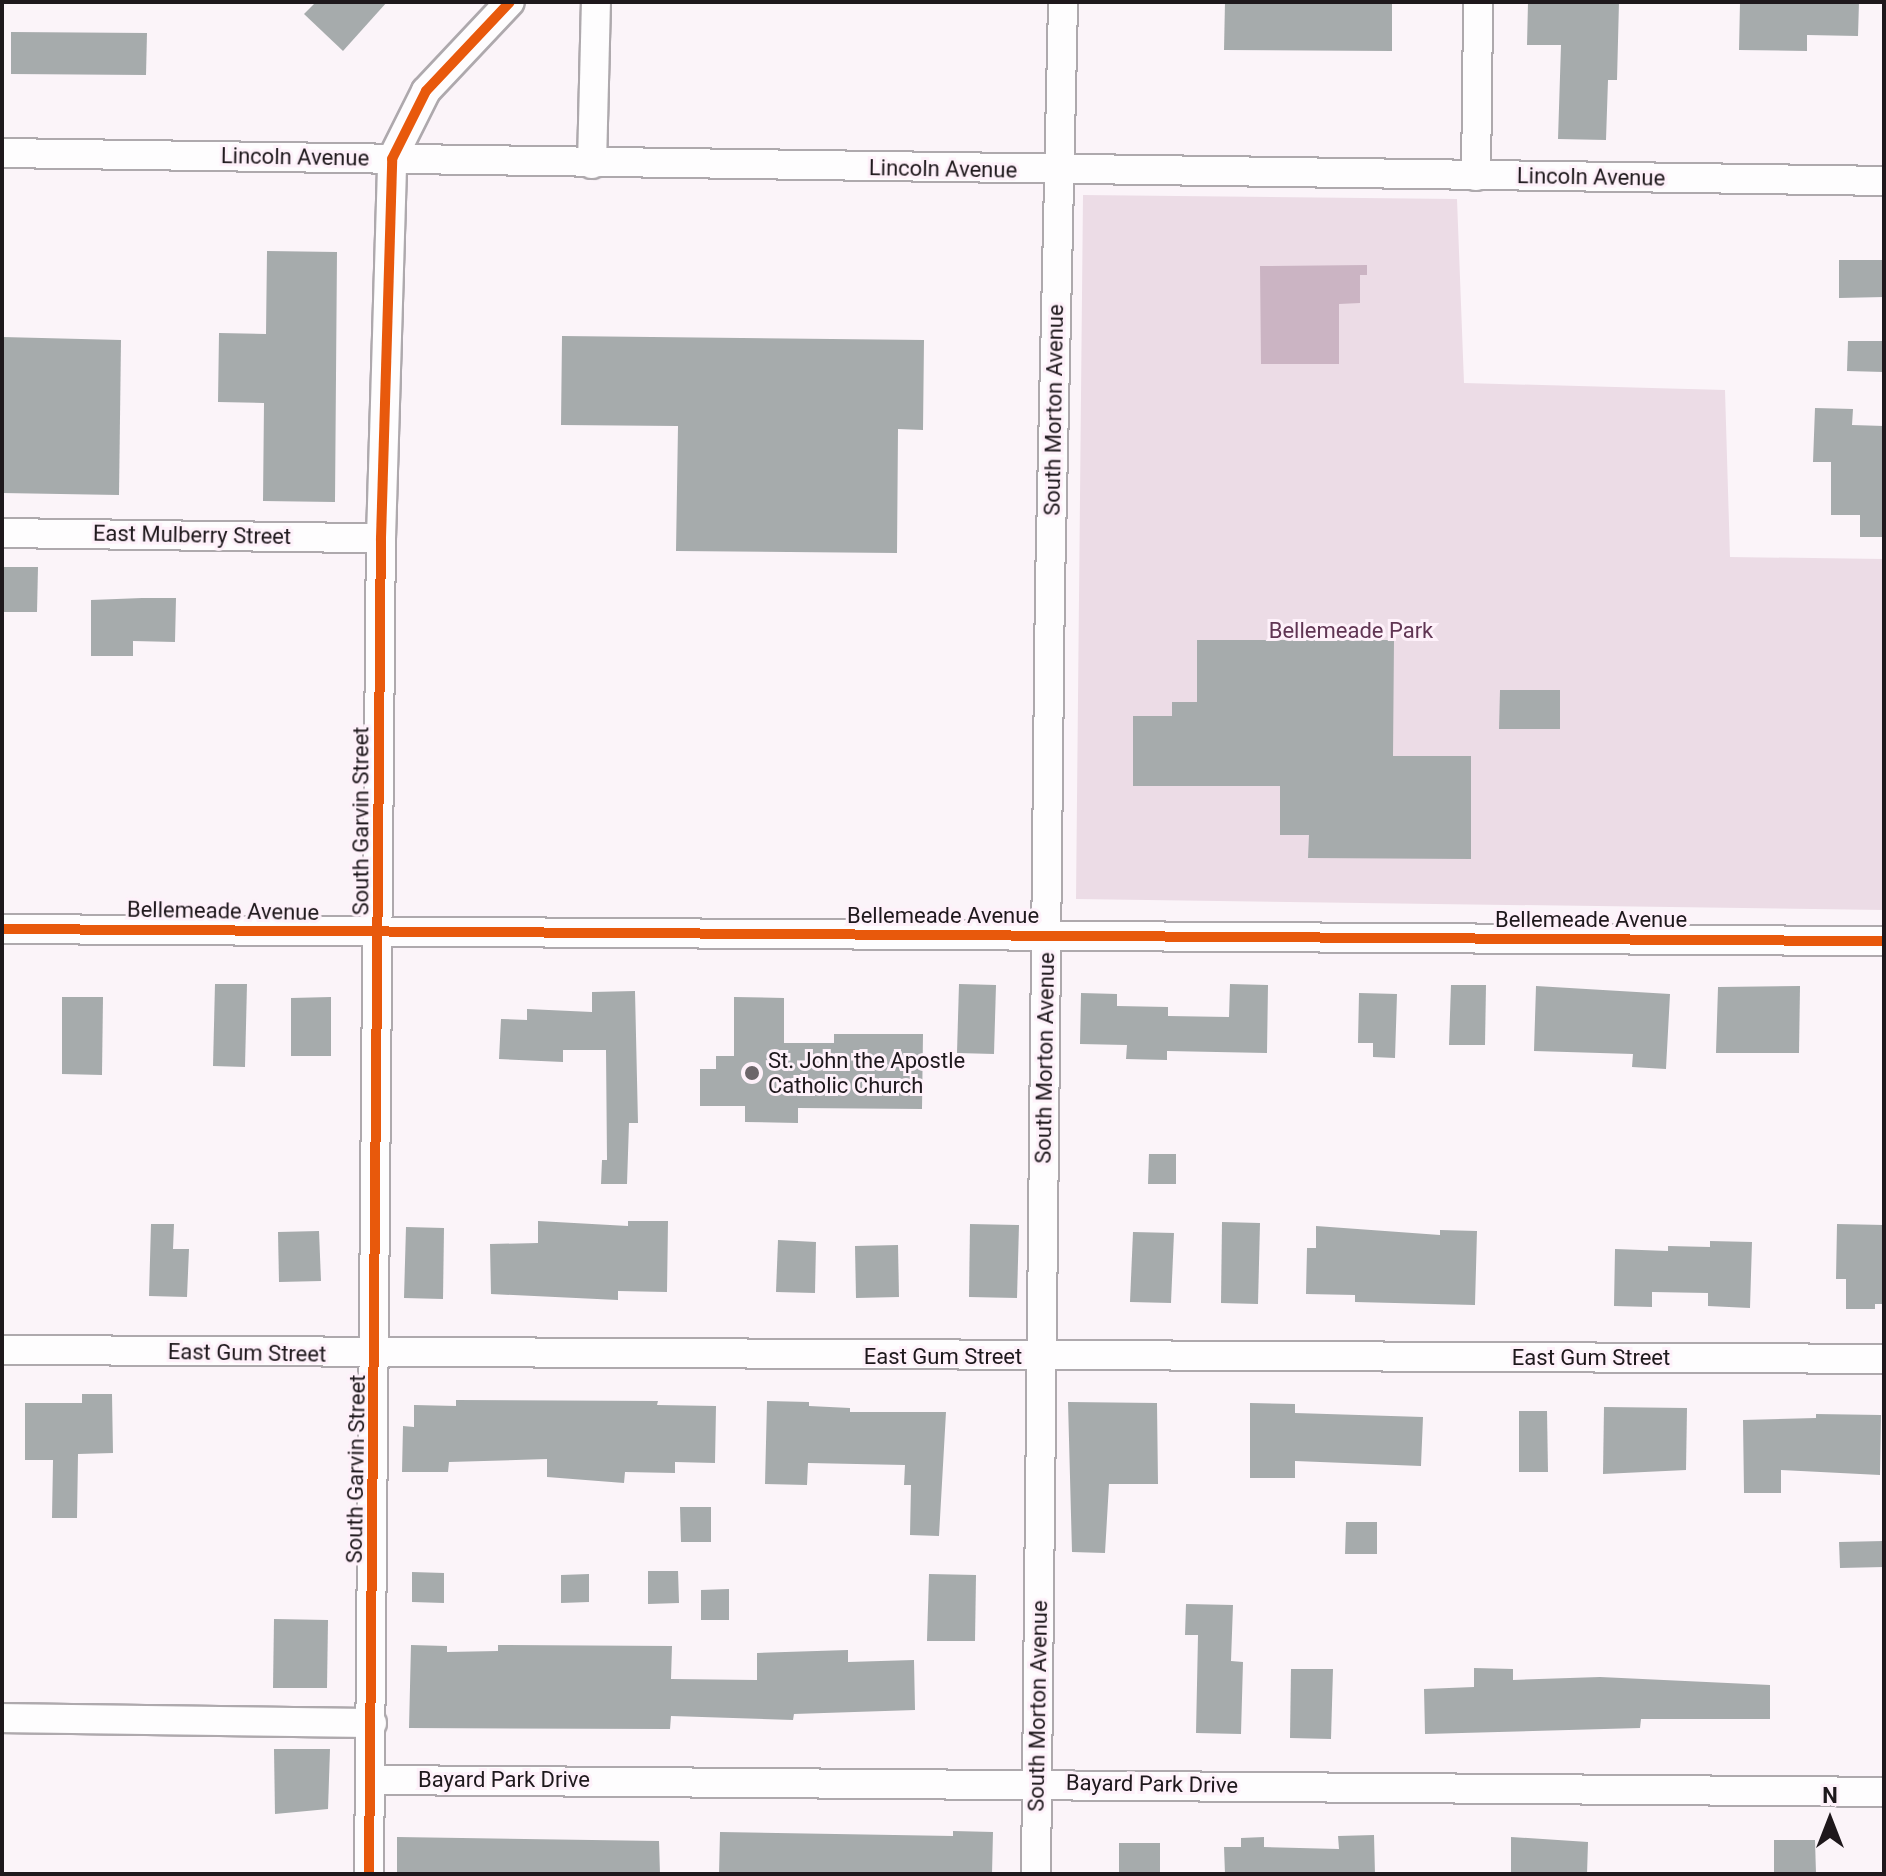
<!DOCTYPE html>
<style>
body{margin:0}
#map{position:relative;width:1886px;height:1876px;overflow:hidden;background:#fbf4f9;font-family:Roboto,sans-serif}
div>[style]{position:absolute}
.green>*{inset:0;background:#ecdce6}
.water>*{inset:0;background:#cbb4c3}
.building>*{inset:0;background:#a6abac}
.roads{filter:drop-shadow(2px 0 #aea9ad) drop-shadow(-2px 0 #aea9ad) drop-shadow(0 2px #aea9ad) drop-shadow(0 -2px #aea9ad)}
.minor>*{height:28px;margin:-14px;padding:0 14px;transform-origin:14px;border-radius:14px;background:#fefdfe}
.cycleway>*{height:10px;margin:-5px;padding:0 5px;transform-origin:5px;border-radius:5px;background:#e8590c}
.dots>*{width:22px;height:22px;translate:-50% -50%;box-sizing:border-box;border:4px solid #fef1fa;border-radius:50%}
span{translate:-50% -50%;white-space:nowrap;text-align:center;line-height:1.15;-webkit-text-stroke:6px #fef1fa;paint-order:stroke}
.street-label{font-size:22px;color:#1e181c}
.park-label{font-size:22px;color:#603553}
.poi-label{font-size:22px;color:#1e181c}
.left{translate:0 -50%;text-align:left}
.frame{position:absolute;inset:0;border:4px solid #1e181c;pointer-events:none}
.north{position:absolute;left:1790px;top:1780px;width:80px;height:80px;-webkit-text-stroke:6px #fef1fa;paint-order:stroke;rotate:0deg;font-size:22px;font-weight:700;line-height:32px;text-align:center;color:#1e181c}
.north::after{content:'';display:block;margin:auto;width:28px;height:36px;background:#1e181c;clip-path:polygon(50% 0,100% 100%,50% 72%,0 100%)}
</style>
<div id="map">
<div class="green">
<i style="clip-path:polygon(1083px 195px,1457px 199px,1464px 383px,1725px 390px,1730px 557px,1884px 559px,1884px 910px,1076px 899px)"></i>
</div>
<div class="water">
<i style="clip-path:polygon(1367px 265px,1367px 275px,1360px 275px,1360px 303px,1339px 304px,1339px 364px,1261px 364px,1260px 266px)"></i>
</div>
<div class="building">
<i style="clip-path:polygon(316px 2px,387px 2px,343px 51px,304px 14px)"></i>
<i style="clip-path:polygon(1225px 2px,1392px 2px,1392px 51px,1224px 50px)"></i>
<i style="clip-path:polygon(1528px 2px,1619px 2px,1617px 80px,1608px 80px,1606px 140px,1558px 139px,1561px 45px,1527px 45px)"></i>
<i style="clip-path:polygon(1740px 2px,1859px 2px,1858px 36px,1807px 35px,1807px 51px,1739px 50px)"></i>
<i style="clip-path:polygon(11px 32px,147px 33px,146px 75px,11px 74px)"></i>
<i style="clip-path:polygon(267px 251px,337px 252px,335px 502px,263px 501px,264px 403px,218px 402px,219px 333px,266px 334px)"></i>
<i style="clip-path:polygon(1839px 260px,1884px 260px,1884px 297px,1839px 298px)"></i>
<i style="clip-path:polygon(562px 336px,924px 340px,923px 430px,898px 429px,897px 553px,676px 551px,678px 426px,561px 425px)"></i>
<i style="clip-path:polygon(2px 337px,121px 340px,119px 495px,2px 493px)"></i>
<i style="clip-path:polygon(1848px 341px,1884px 341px,1884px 372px,1847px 371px)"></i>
<i style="clip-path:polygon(1815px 408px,1853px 409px,1852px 425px,1884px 426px,1884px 537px,1860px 537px,1860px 515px,1831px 515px,1831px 462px,1813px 462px)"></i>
<i style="clip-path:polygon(2px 567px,38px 567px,37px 612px,2px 612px)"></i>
<i style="clip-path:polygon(142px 598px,176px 598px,175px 642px,133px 641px,133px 656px,91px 656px,91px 600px)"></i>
<i style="clip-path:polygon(1197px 640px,1394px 640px,1393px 756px,1471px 756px,1471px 859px,1308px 858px,1309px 835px,1280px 835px,1280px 786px,1133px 786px,1133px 716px,1172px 716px,1172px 702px,1197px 702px)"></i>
<i style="clip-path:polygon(1500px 690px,1560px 690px,1560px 729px,1499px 729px)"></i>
<i style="clip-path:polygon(215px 984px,247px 984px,245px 1067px,213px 1066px)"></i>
<i style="clip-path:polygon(959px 984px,996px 985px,994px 1054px,957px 1053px)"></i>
<i style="clip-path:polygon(1230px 984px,1268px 985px,1267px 1053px,1167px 1051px,1167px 1060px,1126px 1059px,1127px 1045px,1080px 1044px,1081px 993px,1117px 994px,1117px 1006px,1168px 1007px,1168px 1016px,1229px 1017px)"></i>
<i style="clip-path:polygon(1451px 985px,1486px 985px,1485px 1045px,1449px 1045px)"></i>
<i style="clip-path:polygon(1536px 986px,1670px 994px,1666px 1069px,1632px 1067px,1633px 1054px,1534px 1051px)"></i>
<i style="clip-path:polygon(1800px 986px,1799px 1053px,1716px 1053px,1718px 987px)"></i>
<i style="clip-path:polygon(635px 991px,638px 1123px,629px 1123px,627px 1184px,601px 1184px,602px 1160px,607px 1160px,606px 1050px,563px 1050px,563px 1062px,499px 1059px,501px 1019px,527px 1020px,527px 1009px,592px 1012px,592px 992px)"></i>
<i style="clip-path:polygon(1359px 993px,1397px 994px,1395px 1058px,1373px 1057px,1373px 1043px,1358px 1043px)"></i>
<i style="clip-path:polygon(62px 997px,103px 997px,102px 1075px,62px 1074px)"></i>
<i style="clip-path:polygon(331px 997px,331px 1056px,291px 1056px,291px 998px)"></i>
<i style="clip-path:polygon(734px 997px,784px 998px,784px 1043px,834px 1043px,834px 1034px,923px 1034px,922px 1109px,798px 1108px,798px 1123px,745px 1122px,745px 1106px,700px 1106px,700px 1069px,716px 1069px,716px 1056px,734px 1056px)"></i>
<i style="clip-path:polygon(1149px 1154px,1176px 1154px,1176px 1184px,1148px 1184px)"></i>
<i style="clip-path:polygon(538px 1221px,628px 1226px,628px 1221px,668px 1221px,667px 1292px,618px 1291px,618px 1300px,491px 1294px,490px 1244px,538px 1243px)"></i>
<i style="clip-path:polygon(1222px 1222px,1260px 1223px,1258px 1304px,1221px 1303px)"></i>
<i style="clip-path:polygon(151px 1224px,174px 1224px,173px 1249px,189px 1249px,187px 1297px,149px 1296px)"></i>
<i style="clip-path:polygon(970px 1224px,1019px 1225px,1017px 1298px,969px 1297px)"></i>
<i style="clip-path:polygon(1837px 1224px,1884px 1225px,1884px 1304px,1875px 1304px,1875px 1309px,1846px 1309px,1846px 1279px,1836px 1279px)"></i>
<i style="clip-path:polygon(1316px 1226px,1440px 1235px,1440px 1230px,1477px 1231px,1475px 1305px,1355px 1302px,1355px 1295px,1306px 1294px,1307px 1248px,1316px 1248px)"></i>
<i style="clip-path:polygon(406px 1227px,444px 1228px,443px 1299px,404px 1298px)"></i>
<i style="clip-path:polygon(319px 1231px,321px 1281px,279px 1282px,278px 1232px)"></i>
<i style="clip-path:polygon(1133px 1232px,1174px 1233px,1171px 1303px,1130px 1302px)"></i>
<i style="clip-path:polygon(778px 1240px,816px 1242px,815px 1293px,776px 1292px)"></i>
<i style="clip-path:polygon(1710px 1241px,1752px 1242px,1750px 1308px,1708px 1306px,1708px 1293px,1652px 1292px,1652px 1307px,1614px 1306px,1615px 1249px,1668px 1251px,1668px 1246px,1710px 1247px)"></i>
<i style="clip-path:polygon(898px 1245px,899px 1297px,856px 1298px,855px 1246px)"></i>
<i style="clip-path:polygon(82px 1394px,112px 1394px,113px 1453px,78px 1454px,77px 1518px,52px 1518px,53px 1460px,25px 1460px,25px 1403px,82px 1403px)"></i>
<i style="clip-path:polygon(456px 1400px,658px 1401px,657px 1405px,716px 1406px,715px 1463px,675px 1462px,675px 1473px,625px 1472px,624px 1483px,547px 1477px,547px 1459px,449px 1462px,448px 1472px,402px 1472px,403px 1426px,414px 1427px,414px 1405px,456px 1406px)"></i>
<i style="clip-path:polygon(767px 1401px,809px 1402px,809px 1406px,850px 1408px,850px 1412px,946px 1412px,939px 1536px,910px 1535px,911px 1485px,904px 1485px,905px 1465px,808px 1463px,807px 1485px,765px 1484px)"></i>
<i style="clip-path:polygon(1068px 1402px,1157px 1403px,1158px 1484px,1109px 1484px,1105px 1553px,1072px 1552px)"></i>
<i style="clip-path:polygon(1250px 1403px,1295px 1404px,1295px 1413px,1423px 1417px,1421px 1466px,1295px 1461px,1295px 1478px,1250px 1478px)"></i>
<i style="clip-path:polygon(1604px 1407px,1687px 1408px,1686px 1470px,1603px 1474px)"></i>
<i style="clip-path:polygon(1519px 1411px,1547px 1411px,1548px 1472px,1519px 1472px)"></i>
<i style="clip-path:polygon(1816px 1414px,1881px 1415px,1880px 1475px,1781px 1470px,1781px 1493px,1744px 1493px,1743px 1420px,1816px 1418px)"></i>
<i style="clip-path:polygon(680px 1507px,711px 1507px,711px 1542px,681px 1542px)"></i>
<i style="clip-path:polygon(1346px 1522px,1377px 1522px,1377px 1554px,1345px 1554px)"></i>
<i style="clip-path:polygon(1884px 1541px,1884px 1567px,1840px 1568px,1839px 1542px)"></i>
<i style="clip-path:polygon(648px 1571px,678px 1571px,679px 1603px,648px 1604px)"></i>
<i style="clip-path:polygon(412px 1572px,444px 1573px,444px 1603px,412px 1602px)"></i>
<i style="clip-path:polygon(589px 1574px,589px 1602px,561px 1603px,561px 1575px)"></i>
<i style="clip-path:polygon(929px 1574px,976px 1575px,975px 1641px,927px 1641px)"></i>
<i style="clip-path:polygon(729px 1589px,729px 1620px,701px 1620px,701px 1590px)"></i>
<i style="clip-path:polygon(1186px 1604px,1233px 1605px,1231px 1661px,1243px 1662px,1241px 1734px,1196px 1733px,1198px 1635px,1185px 1635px)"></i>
<i style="clip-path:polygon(274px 1619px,328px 1620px,327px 1688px,273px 1688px)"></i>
<i style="clip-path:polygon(411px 1645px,447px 1646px,447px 1652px,498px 1651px,498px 1645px,672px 1646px,671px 1679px,757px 1680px,757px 1653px,848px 1650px,848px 1662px,914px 1660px,915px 1710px,794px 1714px,793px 1720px,671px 1716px,670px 1729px,409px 1728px)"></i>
<i style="clip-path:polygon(1474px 1668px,1513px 1669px,1513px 1680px,1600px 1677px,1770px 1685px,1770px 1719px,1641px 1719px,1640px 1728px,1425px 1734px,1424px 1689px,1474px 1687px)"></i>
<i style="clip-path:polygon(1291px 1669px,1333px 1669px,1331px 1739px,1290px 1738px)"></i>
<i style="clip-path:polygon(274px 1749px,330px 1749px,328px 1809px,275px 1814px)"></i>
<i style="clip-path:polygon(953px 1831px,993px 1832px,992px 1874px,719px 1874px,720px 1832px,953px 1836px)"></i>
<i style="clip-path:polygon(1374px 1835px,1375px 1874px,1225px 1874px,1224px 1847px,1241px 1847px,1241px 1838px,1264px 1837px,1264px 1847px,1339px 1849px,1338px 1836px)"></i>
<i style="clip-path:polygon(397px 1837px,659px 1841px,660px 1874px,397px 1874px)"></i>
<i style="clip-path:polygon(1511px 1837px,1588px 1842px,1587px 1874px,1511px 1874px)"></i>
<i style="clip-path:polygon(1774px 1840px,1815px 1840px,1816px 1874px,1774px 1874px)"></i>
<i style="clip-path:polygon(1119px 1843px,1160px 1843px,1160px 1874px,1119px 1874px)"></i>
</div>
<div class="roads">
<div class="minor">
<i style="left:2px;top:153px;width:1882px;rotate:0.85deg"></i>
<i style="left:592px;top:164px;width:162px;rotate:-88.6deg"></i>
<i style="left:1476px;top:176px;width:174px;rotate:-89.3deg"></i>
<i style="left:2px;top:533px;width:379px;rotate:0.8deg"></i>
<i style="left:2px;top:929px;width:1882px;rotate:0.37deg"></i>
<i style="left:2px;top:1350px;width:1882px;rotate:0.27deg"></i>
<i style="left:2px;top:1718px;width:370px;rotate:0.8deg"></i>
<i style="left:372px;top:1780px;width:1512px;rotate:0.45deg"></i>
<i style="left:369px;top:1874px;width:1336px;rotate:-89.49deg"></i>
<i style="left:381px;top:538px;width:379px;rotate:-88.3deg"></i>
<i style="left:392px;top:159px;width:76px;rotate:-63.4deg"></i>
<i style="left:426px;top:91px;width:122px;rotate:-46.7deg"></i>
<i style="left:1036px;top:1874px;width:1289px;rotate:-89.38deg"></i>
<i style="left:1050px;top:585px;width:583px;rotate:-88.72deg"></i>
</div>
</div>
<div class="cycleway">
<i style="left:2px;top:929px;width:1882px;rotate:0.37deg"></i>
<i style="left:369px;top:1874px;width:1336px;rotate:-89.49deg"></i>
<i style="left:381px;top:538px;width:379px;rotate:-88.3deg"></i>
<i style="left:392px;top:159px;width:76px;rotate:-63.4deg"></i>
<i style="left:426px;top:91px;width:122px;rotate:-46.7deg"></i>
</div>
<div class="dots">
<i style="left:752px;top:1073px;background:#6b6569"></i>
</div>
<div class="street-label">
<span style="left:295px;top:157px;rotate:1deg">Lincoln Avenue</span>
<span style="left:943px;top:169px;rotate:1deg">Lincoln Avenue</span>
<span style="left:1591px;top:177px;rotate:1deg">Lincoln Avenue</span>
<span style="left:1054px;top:410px;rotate:-89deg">South Morton Avenue</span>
<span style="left:192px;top:535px;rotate:1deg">East Mulberry Street</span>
<span style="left:361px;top:821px;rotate:-90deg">South Garvin Street</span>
<span style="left:223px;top:911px;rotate:1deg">Bellemeade Avenue</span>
<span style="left:943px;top:916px">Bellemeade Avenue</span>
<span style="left:1591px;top:920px">Bellemeade Avenue</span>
<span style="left:1045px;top:1058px;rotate:-89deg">South Morton Avenue</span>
<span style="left:247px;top:1353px;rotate:1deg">East Gum Street</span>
<span style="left:943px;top:1357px">East Gum Street</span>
<span style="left:1591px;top:1358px">East Gum Street</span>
<span style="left:356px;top:1469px;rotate:-89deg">South Garvin Street</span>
<span style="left:1038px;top:1706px;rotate:-89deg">South Morton Avenue</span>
<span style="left:504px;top:1780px">Bayard Park Drive</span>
<span style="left:1152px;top:1784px;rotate:1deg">Bayard Park Drive</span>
</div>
<div class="park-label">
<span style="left:1351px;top:631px">Bellemeade Park</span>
</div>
<div class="poi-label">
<span class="left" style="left:768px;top:1073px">St. John the Apostle<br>Catholic Church</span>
</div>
<div class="frame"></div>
<div class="north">N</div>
</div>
